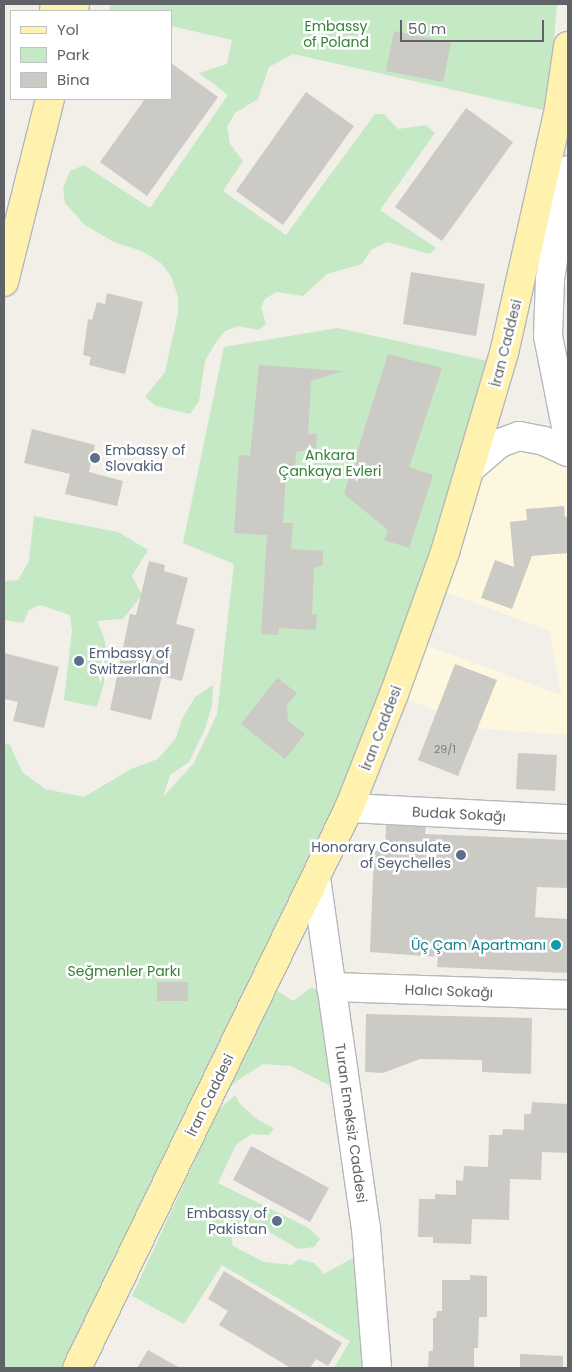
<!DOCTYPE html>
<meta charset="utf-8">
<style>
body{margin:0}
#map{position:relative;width:572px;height:1372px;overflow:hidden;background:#f1efe8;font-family:Poppins,sans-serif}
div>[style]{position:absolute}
.commercial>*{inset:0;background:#fef7e0}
.green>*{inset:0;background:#c5e8c5}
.building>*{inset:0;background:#cccac5}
.roads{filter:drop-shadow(1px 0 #b5b8bc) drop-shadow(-1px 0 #b5b8bc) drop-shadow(0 1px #b5b8bc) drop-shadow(0 -1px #b5b8bc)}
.minor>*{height:28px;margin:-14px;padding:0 14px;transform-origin:14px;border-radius:14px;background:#fff}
.major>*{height:28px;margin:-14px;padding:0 14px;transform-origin:14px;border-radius:14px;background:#fff2af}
.dots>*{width:14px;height:14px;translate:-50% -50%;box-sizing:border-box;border:2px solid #fff;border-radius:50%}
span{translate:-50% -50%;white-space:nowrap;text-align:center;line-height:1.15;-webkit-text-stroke:5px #fff;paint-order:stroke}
.number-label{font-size:11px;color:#7a7d7f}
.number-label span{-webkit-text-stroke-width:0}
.park-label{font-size:14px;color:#348238}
.street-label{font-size:14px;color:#5f6368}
.service-label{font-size:14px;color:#4e5e75}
.left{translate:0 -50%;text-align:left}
.right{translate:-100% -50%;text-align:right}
.culture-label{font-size:14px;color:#0d838f}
.frame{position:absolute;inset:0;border:5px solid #5f6368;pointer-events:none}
.legend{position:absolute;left:10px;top:10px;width:162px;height:90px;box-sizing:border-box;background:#fff;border:1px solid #bfc1c3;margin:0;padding:6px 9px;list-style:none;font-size:15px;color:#5f6368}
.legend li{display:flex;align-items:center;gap:10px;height:25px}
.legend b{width:25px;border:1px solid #bfc1c3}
.scale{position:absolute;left:400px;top:20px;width:144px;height:22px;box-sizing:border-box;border:2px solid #5f6368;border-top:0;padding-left:6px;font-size:15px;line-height:18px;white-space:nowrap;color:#5f6368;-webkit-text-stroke:4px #fff;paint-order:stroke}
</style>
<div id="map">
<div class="commercial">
<i style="clip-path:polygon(500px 443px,568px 452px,568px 735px,484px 729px,394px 694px,414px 641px,561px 695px,550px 631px,432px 587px,471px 468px)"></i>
</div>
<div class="green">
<i style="clip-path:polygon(111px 4px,557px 4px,548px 111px,293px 54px,269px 67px,258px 99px,235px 113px,227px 127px,230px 144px,243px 161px,223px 191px,286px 235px,375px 114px,384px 114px,398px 129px,426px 125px,435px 133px,380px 210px,436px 248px,430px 254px,387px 242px,371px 250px,362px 264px,327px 274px,303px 296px,276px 292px,265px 299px,261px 307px,266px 324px,259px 330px,238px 326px,225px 331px,216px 342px,205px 361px,199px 401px,190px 414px,156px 406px,145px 397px,165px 372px,178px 313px,178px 297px,171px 276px,161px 263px,142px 251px,116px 243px,85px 225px,65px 203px,63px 188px,70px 171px,84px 165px,150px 208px,228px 95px,199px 73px,227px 64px,232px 40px,171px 26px,171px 11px,109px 11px)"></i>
<i style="clip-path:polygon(338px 328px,493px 362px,461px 473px,343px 802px,60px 1368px,4px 1368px,4px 743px,10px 745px,22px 772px,45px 789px,84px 797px,131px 769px,158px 759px,176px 738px,182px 719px,195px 697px,213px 685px,212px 706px,205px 729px,189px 762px,170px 775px,163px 797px,194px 763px,217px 714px,234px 564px,183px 543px,224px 347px)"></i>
<i style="clip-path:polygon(34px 516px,118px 532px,148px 550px,132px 576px,142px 595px,123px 619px,97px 621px,104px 637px,109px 666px,97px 707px,64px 700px,72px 631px,70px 615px,40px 605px,29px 610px,23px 623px,4px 620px,4px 581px,18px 580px,29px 561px)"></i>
<i style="clip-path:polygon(312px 987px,323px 995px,322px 1019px,347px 1094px,291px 1066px,263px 1064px,238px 1080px,200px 1115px,268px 991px,276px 990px,293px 1001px)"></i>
<i style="clip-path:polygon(235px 1095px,240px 1104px,258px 1120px,274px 1128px,269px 1135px,251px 1134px,236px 1145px,218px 1183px,307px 1227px,320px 1239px,314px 1247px,298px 1249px,268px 1231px,246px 1225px,231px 1234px,233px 1246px,264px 1262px,292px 1265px,298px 1259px,314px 1263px,324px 1274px,358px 1255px,369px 1368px,334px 1368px,350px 1341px,222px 1265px,184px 1324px,132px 1296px,218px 1111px)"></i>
</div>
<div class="building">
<i style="clip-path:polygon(394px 31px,451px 43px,443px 82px,386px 71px)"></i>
<i style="clip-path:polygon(171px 63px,218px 97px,147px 196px,100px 162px,145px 99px,171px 99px)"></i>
<i style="clip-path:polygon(306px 92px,354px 126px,283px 225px,236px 191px)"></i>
<i style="clip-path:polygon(466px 108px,513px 142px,442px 241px,395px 207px)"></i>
<i style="clip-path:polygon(411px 272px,485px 284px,476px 336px,403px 324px)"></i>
<i style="clip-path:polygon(107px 293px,143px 302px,125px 374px,89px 365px,91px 357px,83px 355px,88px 319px,92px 320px,97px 302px,105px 304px)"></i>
<i style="clip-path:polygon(388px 354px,442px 368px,409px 467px,433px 475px,409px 548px,384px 540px,388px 530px,344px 494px)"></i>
<i style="clip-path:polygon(259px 365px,343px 371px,311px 381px,308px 434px,317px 434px,316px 448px,296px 452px,295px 473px,286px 473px,283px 523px,293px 523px,291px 549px,323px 551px,323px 565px,314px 568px,312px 614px,317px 614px,316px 630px,279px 628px,278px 635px,261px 634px,267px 535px,234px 533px,239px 455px,250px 456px)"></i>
<i style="clip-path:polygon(32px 429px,95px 445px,89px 472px,123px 481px,117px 506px,65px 494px,70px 474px,24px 463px)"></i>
<i style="clip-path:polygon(564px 506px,565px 517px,568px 516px,568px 553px,532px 556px,512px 609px,481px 598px,495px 560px,514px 567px,510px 522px,527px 520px,526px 509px)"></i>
<i style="clip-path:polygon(149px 561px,165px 565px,164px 571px,188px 578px,176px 624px,195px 629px,182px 681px,162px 676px,151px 720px,110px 710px,130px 614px,136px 615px)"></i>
<i style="clip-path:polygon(4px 653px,59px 667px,44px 728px,13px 721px,18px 702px,4px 699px)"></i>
<i style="clip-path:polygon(455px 664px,497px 680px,458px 776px,418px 760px)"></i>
<i style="clip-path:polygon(277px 678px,297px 693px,287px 705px,288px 721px,305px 734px,285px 759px,241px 724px)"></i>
<i style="clip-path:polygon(518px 753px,557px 755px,555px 791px,516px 789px)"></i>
<i style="clip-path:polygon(386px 825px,426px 827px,425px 834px,568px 840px,568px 888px,537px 887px,535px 917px,568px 919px,568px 973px,437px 967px,438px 957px,370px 952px,374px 851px,385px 851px)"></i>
<i style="clip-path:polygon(157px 982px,188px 982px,188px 1001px,157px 1001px)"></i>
<i style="clip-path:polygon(366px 1014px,532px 1018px,531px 1074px,482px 1072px,482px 1060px,420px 1059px,383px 1073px,365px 1072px)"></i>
<i style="clip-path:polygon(532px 1102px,568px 1104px,568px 1153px,542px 1152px,541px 1180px,510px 1179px,509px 1220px,472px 1219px,471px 1244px,433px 1243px,433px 1237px,418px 1237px,419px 1199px,435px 1199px,435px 1194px,456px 1195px,456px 1180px,463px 1181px,464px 1166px,488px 1167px,489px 1135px,502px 1135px,503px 1129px,524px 1130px,524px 1114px,531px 1114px)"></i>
<i style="clip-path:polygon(251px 1146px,329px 1188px,310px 1222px,233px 1180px)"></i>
<i style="clip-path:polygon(224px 1271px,342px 1343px,328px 1366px,316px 1359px,310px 1368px,291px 1368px,219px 1325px,228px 1311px,208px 1299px)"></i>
<i style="clip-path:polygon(470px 1275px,487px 1276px,487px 1317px,479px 1317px,478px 1348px,474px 1348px,474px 1368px,428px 1368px,429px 1351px,433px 1351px,433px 1318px,436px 1318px,437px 1311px,442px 1311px,442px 1280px,470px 1280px)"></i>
<i style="clip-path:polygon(148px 1350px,180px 1368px,137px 1368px)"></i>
<i style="clip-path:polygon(520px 1354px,563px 1356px,563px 1368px,520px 1368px)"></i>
</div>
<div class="roads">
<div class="minor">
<i style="left:568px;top:170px;width:110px;rotate:99.4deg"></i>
<i style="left:550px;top:279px;width:57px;rotate:92deg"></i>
<i style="left:548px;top:336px;width:103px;rotate:78.8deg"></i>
<i style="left:471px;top:468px;width:38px;rotate:-41deg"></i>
<i style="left:500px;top:443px;width:20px;rotate:-20deg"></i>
<i style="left:519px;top:436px;width:25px;rotate:11deg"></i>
<i style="left:544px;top:441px;width:26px;rotate:25deg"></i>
<i style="left:349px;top:808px;width:219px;rotate:2.9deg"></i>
<i style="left:316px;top:878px;width:354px;rotate:81.9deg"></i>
<i style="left:366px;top:1228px;width:140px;rotate:85.5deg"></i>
<i style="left:331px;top:987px;width:237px;rotate:1.9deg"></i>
</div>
<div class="major">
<i style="left:54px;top:11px;width:7px;rotate:-82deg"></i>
<i style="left:74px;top:11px;width:7px;rotate:-82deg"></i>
<i style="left:4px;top:282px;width:189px;rotate:-75.9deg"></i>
<i style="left:77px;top:1368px;width:623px;rotate:-64.09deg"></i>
<i style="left:349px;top:808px;width:123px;rotate:-68.5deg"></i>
<i style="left:394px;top:694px;width:151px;rotate:-70.2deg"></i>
<i style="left:445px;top:552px;width:208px;rotate:-73.5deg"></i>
<i style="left:504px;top:353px;width:251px;rotate:-77.3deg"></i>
<i style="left:559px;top:108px;width:63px;rotate:-81.7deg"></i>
</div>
</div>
<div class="dots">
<i style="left:95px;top:458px;background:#5c6f8a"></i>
<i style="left:79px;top:661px;background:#5c6f8a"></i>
<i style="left:461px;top:855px;background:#5c6f8a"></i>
<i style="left:556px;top:945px;background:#0f9aa8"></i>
<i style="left:277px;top:1221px;background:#5c6f8a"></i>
</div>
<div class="number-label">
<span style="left:445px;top:749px">29/1</span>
</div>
<div class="park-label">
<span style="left:336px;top:34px">Embassy<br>of Poland</span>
<span style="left:330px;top:463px">Ankara<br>Çankaya Evleri</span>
<span style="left:124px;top:971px">Seğmenler Parkı</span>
</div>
<div class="street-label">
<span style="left:506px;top:343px;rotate:-76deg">İran Caddesi</span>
<span style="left:381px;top:728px;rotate:-69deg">İran Caddesi</span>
<span style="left:459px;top:814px;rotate:3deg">Budak Sokağı</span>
<span style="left:449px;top:991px;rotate:2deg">Halıcı Sokağı</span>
<span style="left:210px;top:1095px;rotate:-64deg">İran Caddesi</span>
<span style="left:351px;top:1123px;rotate:82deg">Turan Emeksiz Caddesi</span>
</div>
<div class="service-label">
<span class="left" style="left:105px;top:458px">Embassy of<br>Slovakia</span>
<span class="left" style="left:89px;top:661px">Embassy of<br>Switzerland</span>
<span class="right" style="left:451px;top:855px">Honorary Consulate<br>of Seychelles</span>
<span class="right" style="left:267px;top:1221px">Embassy of<br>Pakistan</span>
</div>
<div class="culture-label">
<span class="right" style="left:546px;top:945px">Üç Çam Apartmanı</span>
</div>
<div class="frame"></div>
<ul class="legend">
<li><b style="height:6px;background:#fff2af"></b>Yol</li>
<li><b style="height:14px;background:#c5e8c5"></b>Park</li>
<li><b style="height:14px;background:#cccac5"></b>Bina</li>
</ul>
<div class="scale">50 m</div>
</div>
